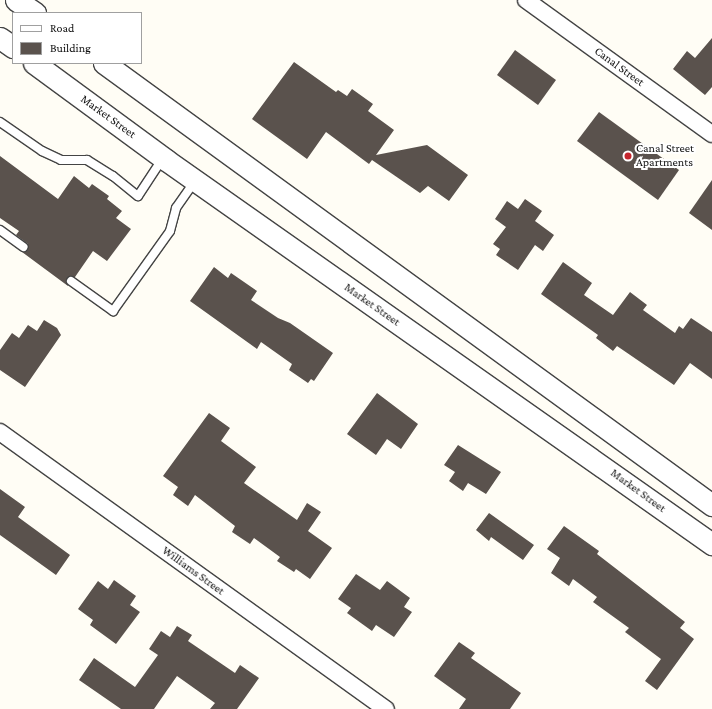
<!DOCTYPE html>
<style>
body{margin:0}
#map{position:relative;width:712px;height:709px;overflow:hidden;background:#fffdf5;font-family:"Crimson Pro",serif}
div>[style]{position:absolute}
.building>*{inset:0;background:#5a524d}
.roads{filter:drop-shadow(1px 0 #444) drop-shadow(-1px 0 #444) drop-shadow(0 1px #444) drop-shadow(0 -1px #444)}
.service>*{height:8px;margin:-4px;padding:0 4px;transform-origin:4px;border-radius:4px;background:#fff}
.minor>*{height:16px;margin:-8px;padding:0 8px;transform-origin:8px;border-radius:8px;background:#fff}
.tertiary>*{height:21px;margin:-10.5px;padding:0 10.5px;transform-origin:10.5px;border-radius:10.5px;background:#fff}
.dots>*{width:11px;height:11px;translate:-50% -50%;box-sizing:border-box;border:2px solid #fff;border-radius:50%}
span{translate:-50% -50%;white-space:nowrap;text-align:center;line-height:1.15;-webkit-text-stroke:4px #fff;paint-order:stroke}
.street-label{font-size:12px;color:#111}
.poi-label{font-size:12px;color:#111}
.left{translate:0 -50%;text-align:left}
.legend{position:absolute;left:12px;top:12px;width:130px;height:52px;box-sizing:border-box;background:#fff;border:1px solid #a0a0a0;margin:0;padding:5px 7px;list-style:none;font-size:12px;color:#111}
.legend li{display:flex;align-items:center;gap:8px;height:20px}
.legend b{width:20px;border:1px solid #a0a0a0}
</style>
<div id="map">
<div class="building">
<i style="clip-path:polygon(712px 38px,712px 87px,705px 95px,673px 69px,687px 51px,695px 58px)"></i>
<i style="clip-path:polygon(515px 50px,556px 80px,538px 105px,497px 75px)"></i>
<i style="clip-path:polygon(294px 62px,336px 92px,338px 90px,347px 96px,352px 89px,373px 104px,368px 111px,394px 130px,376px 155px,427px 145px,468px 175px,449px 201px,428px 186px,420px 193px,372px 160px,369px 164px,326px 132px,307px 159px,252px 119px)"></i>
<i style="clip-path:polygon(599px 112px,679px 170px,658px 200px,577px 141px)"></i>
<i style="clip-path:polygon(0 156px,58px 199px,74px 176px,89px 188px,92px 184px,109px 196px,107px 199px,122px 211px,116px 218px,131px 229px,107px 261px,93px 251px,75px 277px,67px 278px,68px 286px,22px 252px,27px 251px,28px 244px,16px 235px,19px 231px,0 218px)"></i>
<i style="clip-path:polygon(712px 180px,712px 230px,689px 213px)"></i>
<i style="clip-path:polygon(525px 199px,542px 211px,535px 221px,554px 235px,543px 251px,535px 245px,518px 270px,496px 255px,500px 249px,493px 244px,506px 227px,495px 219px,507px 201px,518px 209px)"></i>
<i style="clip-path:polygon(563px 262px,592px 283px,584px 295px,613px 315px,630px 292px,647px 305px,643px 310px,675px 333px,679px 326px,683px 329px,691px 318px,712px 332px,712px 379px,690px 363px,674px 385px,617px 346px,613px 351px,596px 338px,598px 335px,541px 294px)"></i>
<i style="clip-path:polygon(214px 267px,228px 278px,231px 273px,257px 291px,251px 300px,278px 318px,290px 323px,333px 353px,314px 381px,311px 379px,308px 383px,289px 370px,292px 364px,261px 342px,257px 349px,190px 301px)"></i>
<i style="clip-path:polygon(44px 320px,57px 328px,61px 335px,25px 387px,0 370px,0 350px,12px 333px,19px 338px,28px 325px,37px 331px)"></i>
<i style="clip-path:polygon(377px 393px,418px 424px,401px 449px,387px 439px,376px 455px,347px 434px)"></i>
<i style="clip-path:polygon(209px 413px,230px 428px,221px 441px,256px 467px,244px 483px,297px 520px,307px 503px,321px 512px,308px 531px,332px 548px,310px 579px,296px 569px,294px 572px,277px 561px,280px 557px,254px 538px,250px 544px,232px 532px,235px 526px,195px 495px,188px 506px,173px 495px,178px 487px,163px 476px)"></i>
<i style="clip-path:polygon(458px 445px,501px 472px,486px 494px,468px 483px,463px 491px,449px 481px,455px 472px,444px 465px)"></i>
<i style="clip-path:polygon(0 489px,25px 507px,18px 517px,70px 555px,56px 575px,0 535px)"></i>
<i style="clip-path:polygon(489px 513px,534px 545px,523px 560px,491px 537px,489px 541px,476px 530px)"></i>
<i style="clip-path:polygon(564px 526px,599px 551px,597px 554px,685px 622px,680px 628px,694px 639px,657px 690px,645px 681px,661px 659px,625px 632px,629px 628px,593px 602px,597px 597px,573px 579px,569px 586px,551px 573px,560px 558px,547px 549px)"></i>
<i style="clip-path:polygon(356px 574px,380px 590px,387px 581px,410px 598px,404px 607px,412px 612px,394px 637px,376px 625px,372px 631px,347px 613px,351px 608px,338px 599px)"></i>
<i style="clip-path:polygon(114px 580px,136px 596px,130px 605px,140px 612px,116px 644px,90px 625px,93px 620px,78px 609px,98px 581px,108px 589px)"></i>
<i style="clip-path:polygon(177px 626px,192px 635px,188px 641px,235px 673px,240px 665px,259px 678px,237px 709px,210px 709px,215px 703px,177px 676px,154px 709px,121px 709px,79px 680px,94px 658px,135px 687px,158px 655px,149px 649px,161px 631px,170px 637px)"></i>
<i style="clip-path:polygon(459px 642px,475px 653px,471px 658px,521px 693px,510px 709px,459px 709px,466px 699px,434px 676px)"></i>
</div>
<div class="roads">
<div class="service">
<i style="left:0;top:122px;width:51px;rotate:34.6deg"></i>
<i style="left:42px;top:151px;width:21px;rotate:25deg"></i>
<i style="left:61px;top:160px;width:26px"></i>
<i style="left:87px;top:160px;width:31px;rotate:32deg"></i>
<i style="left:113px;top:176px;width:32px;rotate:39deg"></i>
<i style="left:138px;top:196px;width:45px;rotate:-56.7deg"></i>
<i style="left:0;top:230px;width:29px;rotate:36deg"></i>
<i style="left:71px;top:281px;width:52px;rotate:35.5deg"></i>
<i style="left:113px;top:311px;width:98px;rotate:-54.5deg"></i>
<i style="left:170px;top:231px;width:24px;rotate:-75deg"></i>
<i style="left:176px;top:208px;width:33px;rotate:-55deg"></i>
</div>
<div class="minor">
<i style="left:526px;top:0;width:229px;rotate:35.8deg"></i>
<i style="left:0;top:432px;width:475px;rotate:35.7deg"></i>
</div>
<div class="tertiary">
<i style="left:16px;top:0;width:23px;rotate:34deg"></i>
<i style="left:0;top:38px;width:16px;rotate:35deg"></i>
<i style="left:34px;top:63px;width:164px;rotate:36.3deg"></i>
<i style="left:166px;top:160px;width:668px;rotate:35.12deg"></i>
<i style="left:104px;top:63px;width:752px;rotate:36.02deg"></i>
</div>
</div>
<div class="dots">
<i style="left:628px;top:156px;background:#c4262e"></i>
</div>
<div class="street-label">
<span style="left:619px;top:67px;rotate:36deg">Canal Street</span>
<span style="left:108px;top:117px;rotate:36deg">Market Street</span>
<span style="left:372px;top:305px;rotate:35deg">Market Street</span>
<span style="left:638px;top:491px;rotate:36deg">Market Street</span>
<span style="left:193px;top:571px;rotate:36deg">Williams Street</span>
</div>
<div class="poi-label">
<span class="left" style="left:636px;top:156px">Canal Street<br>Apartments</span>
</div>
<ul class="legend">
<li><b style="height:5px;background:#fff"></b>Road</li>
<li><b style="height:11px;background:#5a524d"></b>Building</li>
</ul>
</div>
